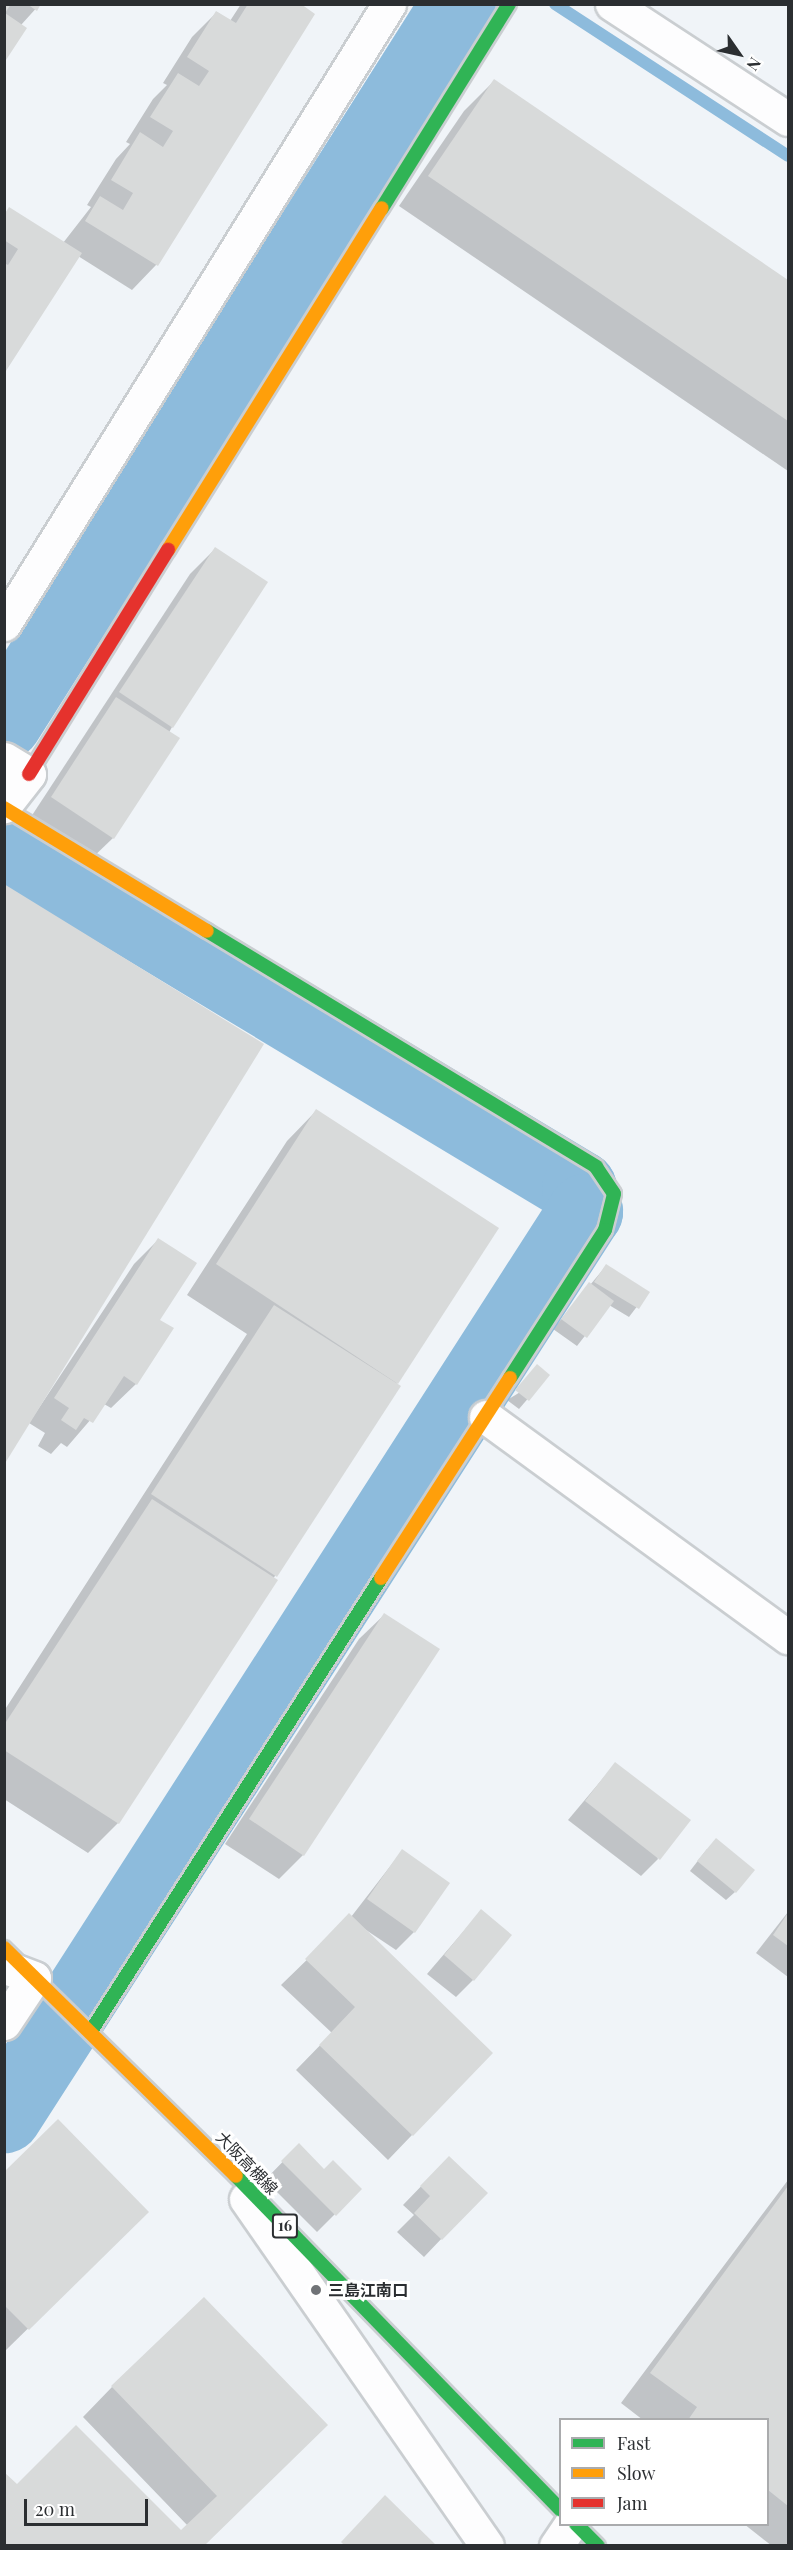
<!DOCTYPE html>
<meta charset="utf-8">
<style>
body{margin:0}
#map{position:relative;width:793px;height:2550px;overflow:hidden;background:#f0f4f8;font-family:"Playfair Display","Noto Sans JP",serif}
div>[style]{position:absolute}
.shadow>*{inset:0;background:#0003}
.stream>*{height:12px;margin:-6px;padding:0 6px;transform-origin:6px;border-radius:6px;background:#8dbbdc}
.river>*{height:75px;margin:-37.5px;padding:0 37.5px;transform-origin:37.5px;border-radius:37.5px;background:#8dbbdc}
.building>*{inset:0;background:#d8dada}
.roads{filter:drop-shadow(2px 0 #caced1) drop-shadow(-2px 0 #caced1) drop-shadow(0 2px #caced1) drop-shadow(0 -2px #caced1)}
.street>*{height:33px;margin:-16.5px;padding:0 16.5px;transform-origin:16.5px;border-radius:16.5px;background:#fdfdfe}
.fast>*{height:14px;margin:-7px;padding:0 7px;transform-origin:7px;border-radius:7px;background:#30b455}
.slow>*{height:14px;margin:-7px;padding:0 7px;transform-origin:7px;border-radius:7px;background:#ff9f0a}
.jam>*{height:14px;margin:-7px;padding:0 7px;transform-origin:7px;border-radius:7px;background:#e5322d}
.dots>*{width:16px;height:16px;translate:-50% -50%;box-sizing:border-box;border:3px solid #fff;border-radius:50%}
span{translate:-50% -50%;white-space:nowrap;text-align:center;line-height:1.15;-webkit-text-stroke:6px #fff;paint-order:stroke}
.shield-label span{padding:2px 4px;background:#fff;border:2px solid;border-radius:4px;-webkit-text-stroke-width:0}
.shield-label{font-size:15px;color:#2b2e31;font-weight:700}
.street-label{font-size:16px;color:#2b2e31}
.poi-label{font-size:16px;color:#2b2e31;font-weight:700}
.left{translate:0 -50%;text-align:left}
.frame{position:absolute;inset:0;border:6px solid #2b2e31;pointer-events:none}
.legend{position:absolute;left:559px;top:2418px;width:210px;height:108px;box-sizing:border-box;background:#fff;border:2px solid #aaabad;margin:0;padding:8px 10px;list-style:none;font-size:18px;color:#2b2e31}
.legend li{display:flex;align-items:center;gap:12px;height:30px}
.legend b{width:30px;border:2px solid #aaabad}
.north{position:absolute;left:709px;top:24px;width:60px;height:60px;-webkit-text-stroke:4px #fff;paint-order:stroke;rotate:124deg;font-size:16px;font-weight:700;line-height:24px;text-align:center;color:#2b2e31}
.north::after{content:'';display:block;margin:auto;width:21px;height:27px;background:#2b2e31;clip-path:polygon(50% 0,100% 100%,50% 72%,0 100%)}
.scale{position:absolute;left:24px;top:2499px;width:124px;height:27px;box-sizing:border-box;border:3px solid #2b2e31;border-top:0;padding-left:8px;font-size:18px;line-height:21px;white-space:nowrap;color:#2b2e31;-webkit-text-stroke:4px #fff;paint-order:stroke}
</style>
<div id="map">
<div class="shadow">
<i style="clip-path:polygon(4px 4px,40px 4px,21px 25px,4px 60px)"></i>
<i style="clip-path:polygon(241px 4px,298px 4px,313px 14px,156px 265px,132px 290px,78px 256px,4px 371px,4px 214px,10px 209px,63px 243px,91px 207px,87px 205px,116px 159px,130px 144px,126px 142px,153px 99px,167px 85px,163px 83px,192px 37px,217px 12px,230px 21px)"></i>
<i style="clip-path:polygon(494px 81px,788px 282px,788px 471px,399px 206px,464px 111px)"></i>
<i style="clip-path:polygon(215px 549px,172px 727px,113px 838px,88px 862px,27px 823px,190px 574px)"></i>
<i style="clip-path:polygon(316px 1111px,397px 1383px,273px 1579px,276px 1581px,118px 1823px,88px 1853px,4px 1799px,4px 1711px,247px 1334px,187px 1295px,287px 1141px)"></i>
<i style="clip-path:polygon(158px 1240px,158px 1320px,136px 1384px,111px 1408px,104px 1404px,67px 1447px,61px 1443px,51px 1454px,38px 1446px,45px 1433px,29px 1423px,134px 1264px)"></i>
<i style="clip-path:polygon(606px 1266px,648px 1292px,629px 1317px,609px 1305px,577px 1346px,553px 1329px)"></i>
<i style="clip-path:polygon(548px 1375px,519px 1409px,507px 1400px)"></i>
<i style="clip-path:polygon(384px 1615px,303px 1855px,279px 1879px,225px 1844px,359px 1639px)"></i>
<i style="clip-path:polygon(615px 1764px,658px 1859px,641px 1876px,568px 1820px)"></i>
<i style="clip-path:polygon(707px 1849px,735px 1892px,726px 1900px,690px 1871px)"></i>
<i style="clip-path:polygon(402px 1851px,414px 1932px,396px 1950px,363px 1928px,412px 2135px,388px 2160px,296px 2070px,332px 2033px,281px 1985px,351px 1917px)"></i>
<i style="clip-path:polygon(481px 1911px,473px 1980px,456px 1997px,427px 1974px)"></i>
<i style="clip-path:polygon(788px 1912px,788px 1977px,756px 1953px)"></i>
<i style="clip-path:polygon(299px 2145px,324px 2171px,360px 2189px,317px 2232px,265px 2180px)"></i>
<i style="clip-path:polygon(4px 2174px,147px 2212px,4px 2352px)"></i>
<i style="clip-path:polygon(431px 2176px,485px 2193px,424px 2257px,397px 2232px,414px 2215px,403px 2205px)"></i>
<i style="clip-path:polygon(788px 2180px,788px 2546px,772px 2546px,744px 2524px,768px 2524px,768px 2420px,643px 2420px,621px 2403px)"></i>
<i style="clip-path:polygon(112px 2387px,326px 2425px,203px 2546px,17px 2486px,181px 2533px,188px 2526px,83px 2417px)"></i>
</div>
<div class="stream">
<i style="left:555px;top:4px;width:278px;rotate:33.1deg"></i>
</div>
<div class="river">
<i style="left:4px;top:722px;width:849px;rotate:-57.69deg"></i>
<i style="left:4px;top:842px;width:671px;rotate:31.04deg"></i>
<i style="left:579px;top:1188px;width:24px;rotate:75deg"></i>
<i style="left:585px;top:1211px;width:1075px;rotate:122.73deg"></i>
</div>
<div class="building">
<i style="clip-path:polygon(4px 4px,11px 4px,5px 13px,27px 28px,4px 63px)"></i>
<i style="clip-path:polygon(27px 4px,41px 4px,37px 11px)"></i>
<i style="clip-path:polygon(248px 4px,301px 4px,315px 14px,158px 266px,85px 221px,100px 196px,123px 210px,133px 193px,111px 180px,140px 132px,163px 147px,173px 131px,150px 117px,178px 73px,199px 86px,209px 71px,187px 57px,216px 11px,236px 23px)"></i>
<i style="clip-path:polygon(494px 79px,788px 280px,788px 421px,428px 176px)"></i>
<i style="clip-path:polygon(9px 207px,82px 253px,4px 374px,4px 263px,8px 265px,18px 249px,4px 240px,4px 215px)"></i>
<i style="clip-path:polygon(215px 547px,268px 582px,173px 728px,119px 692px)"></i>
<i style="clip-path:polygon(116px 697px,180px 738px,114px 839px,51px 797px)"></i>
<i style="clip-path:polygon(4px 884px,264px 1044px,4px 1465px)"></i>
<i style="clip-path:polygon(316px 1109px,499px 1228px,398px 1384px,216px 1264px)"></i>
<i style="clip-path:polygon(158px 1238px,197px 1263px,160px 1320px,174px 1328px,137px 1385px,124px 1376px,93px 1423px,84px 1418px,76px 1430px,61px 1420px,69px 1408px,54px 1398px)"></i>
<i style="clip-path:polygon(606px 1264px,650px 1292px,639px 1309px,594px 1282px)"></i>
<i style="clip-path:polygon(589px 1282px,614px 1301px,587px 1338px,561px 1319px)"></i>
<i style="clip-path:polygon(274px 1305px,401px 1386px,277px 1577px,151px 1494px)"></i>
<i style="clip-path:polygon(537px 1364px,550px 1375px,529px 1401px,515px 1390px)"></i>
<i style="clip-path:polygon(152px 1499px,278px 1580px,119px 1824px,4px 1750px,4px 1725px)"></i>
<i style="clip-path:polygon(384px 1613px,440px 1649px,304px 1856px,249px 1819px)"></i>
<i style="clip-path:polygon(615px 1762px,691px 1820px,660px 1860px,585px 1801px)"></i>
<i style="clip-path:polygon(716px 1838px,755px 1870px,736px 1893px,697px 1861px)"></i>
<i style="clip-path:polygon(402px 1849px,450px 1883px,415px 1933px,367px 1899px)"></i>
<i style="clip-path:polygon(481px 1909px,512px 1935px,474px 1981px,444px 1955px)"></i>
<i style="clip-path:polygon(349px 1913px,493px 2053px,413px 2136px,319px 2045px,355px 2007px,305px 1959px)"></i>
<i style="clip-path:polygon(788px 1913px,788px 1946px,773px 1935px)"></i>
<i style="clip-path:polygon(58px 2119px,149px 2212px,29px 2330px,4px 2305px,4px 2172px)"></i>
<i style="clip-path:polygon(299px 2143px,324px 2169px,333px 2160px,362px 2189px,336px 2216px,281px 2161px)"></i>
<i style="clip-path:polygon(449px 2156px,488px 2193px,442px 2240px,414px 2213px,430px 2196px,420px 2186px)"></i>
<i style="clip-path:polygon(788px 2186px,788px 2506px,768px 2490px,768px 2420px,688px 2420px,697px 2407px,650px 2373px)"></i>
<i style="clip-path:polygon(204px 2297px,328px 2425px,204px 2546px,4px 2546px,4px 2472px,17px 2484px,76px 2425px,181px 2530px,217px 2496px,111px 2386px)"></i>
<i style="clip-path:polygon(385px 2495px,437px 2546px,345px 2546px,341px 2542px)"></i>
</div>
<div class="roads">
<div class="street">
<i style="left:612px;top:4px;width:210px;rotate:33.2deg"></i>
<i style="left:4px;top:624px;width:730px;rotate:-58.16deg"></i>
<i style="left:4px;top:759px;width:29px;rotate:31deg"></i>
<i style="left:29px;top:774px;width:41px;rotate:128deg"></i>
<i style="left:486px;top:1417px;width:374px;rotate:36.1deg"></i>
<i style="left:4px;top:2023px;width:54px;rotate:-56.3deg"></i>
<i style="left:34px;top:1978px;width:28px;rotate:-159deg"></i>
<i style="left:246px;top:2199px;width:422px;rotate:55.2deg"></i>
<i style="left:556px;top:2546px;width:27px;rotate:-56deg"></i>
</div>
<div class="fast">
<i style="left:382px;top:208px;width:240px;rotate:-58.1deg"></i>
<i style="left:207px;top:931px;width:455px;rotate:31.2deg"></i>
<i style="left:596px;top:1167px;width:32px;rotate:56deg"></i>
<i style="left:614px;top:1194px;width:37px;rotate:104deg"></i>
<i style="left:605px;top:1230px;width:176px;rotate:122.7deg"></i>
<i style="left:91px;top:2031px;width:538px;rotate:-57.37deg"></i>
<i style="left:236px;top:2176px;width:465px;rotate:45.8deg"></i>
<i style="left:576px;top:2524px;width:31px;rotate:45deg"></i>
</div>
<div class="slow">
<i style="left:168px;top:550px;width:403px;rotate:-58deg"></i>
<i style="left:4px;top:808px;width:237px;rotate:31.2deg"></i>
<i style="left:381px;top:1578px;width:238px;rotate:-57.2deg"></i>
<i style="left:4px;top:1948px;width:325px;rotate:44.5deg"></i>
</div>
<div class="jam">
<i style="left:29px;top:774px;width:264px;rotate:-58.2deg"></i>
</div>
</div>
<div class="dots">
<i style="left:316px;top:2290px;background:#707377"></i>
</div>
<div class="shield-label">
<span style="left:285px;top:2226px">16</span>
</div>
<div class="street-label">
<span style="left:247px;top:2163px;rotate:46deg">大阪高槻線</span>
</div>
<div class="poi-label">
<span class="left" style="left:328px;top:2290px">三島江南口</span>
</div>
<div class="frame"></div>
<ul class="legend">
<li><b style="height:8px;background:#30b455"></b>Fast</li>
<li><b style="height:8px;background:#ff9f0a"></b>Slow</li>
<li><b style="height:8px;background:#e5322d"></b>Jam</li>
</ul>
<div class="north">N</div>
<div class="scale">20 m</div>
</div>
